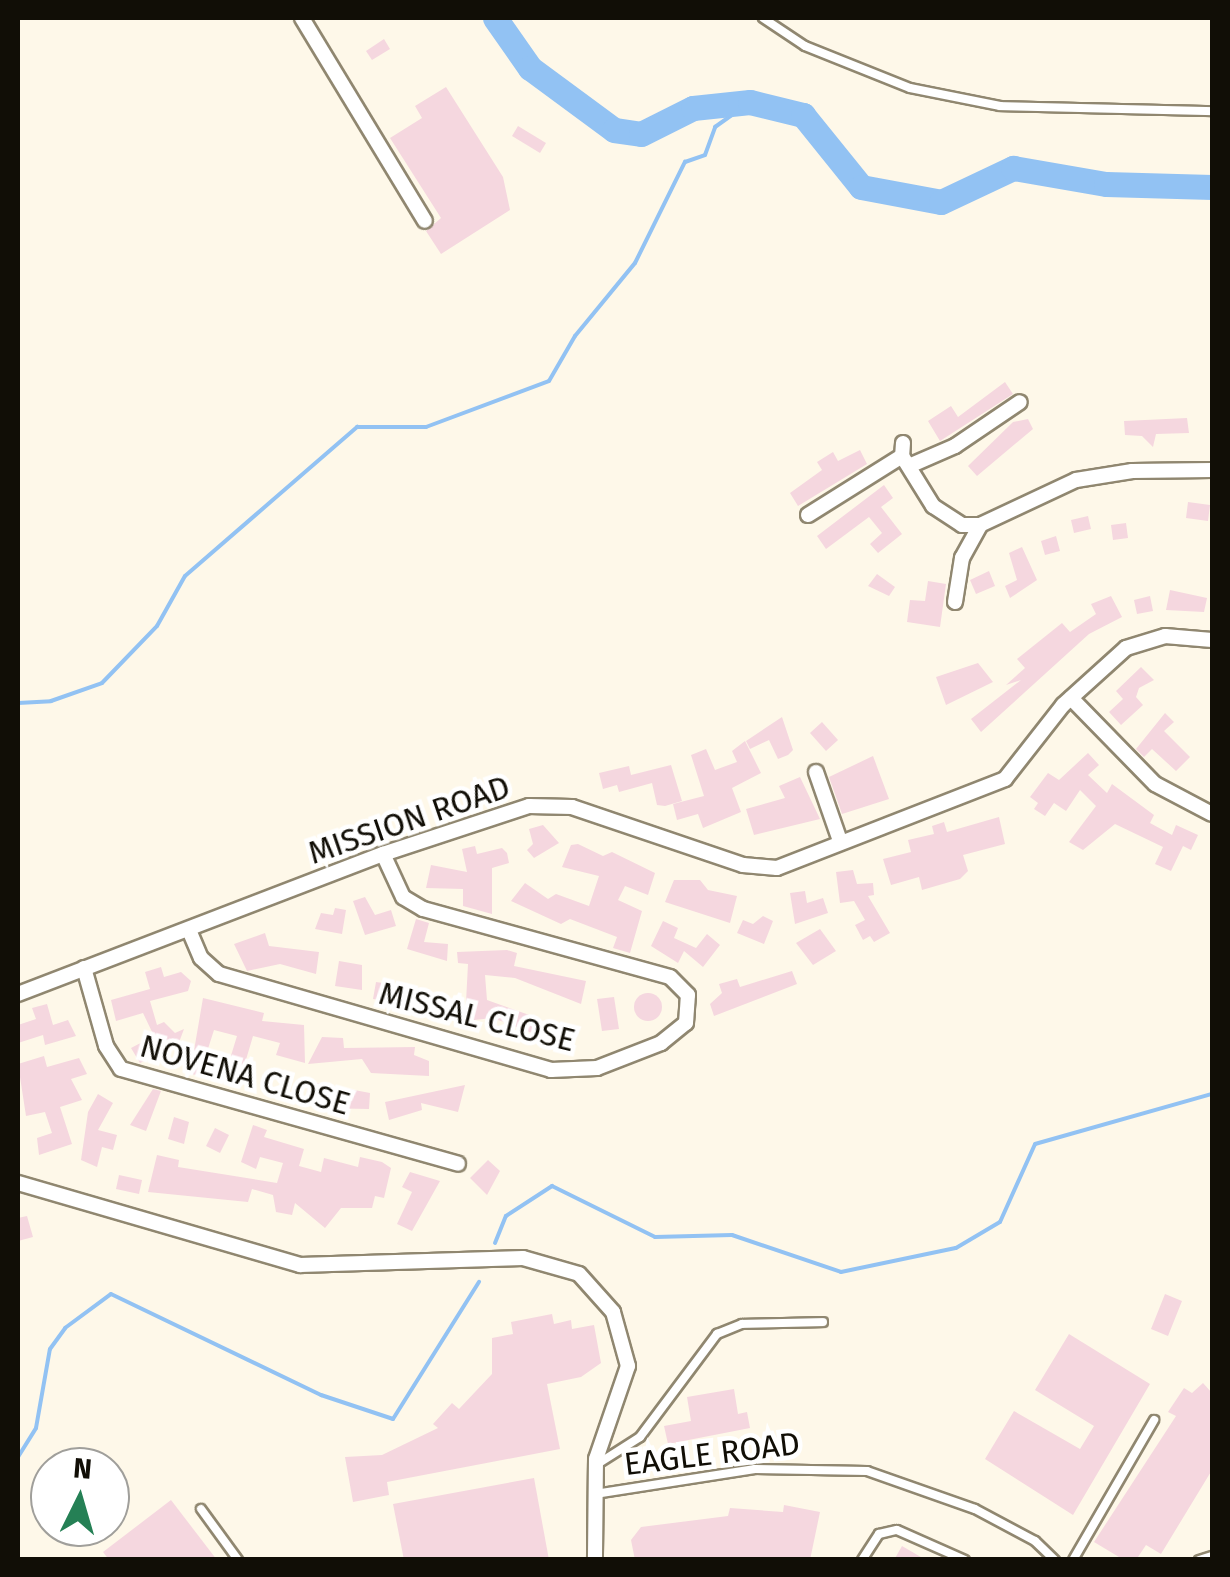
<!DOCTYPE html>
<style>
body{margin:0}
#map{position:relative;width:1230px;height:1577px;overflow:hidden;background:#fef8e9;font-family:"Fira Sans",sans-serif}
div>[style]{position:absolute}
.stream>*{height:4px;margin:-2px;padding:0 2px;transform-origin:2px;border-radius:2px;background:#92c2f3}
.river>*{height:25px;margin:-12.5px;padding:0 12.5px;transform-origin:12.5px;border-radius:12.5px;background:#92c2f3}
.building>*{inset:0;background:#f5d7df}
.round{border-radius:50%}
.roads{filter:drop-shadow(2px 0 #908770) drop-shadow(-2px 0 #908770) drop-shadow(0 2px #908770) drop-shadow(0 -2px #908770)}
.lane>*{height:8px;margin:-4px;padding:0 4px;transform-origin:4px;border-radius:4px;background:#fff}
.street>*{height:14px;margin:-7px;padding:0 7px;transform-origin:7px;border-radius:7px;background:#fff}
span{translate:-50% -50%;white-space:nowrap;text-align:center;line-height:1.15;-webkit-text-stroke:9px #fff;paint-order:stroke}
.street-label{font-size:32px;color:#110e06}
.frame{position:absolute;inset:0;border:20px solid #110e06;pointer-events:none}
.north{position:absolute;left:30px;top:1447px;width:100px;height:100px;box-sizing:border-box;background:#fff;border:2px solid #a09f9b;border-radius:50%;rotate:5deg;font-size:28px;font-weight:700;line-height:40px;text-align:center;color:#110e06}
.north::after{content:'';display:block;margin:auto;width:35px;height:45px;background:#258055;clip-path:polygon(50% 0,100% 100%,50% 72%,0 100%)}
</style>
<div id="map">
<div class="stream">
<i style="left:18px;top:703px;width:33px;rotate:-3deg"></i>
<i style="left:51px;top:701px;width:54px;rotate:-19.4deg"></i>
<i style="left:102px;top:683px;width:79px;rotate:-46deg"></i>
<i style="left:157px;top:626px;width:57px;rotate:-60.8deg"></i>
<i style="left:185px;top:576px;width:228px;rotate:-40.9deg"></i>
<i style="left:357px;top:427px;width:69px"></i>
<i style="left:426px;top:427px;width:131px;rotate:-20.5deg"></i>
<i style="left:549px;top:381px;width:52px;rotate:-60deg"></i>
<i style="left:575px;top:336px;width:94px;rotate:-50.6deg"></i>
<i style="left:635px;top:263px;width:113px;rotate:-63.7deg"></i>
<i style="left:685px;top:162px;width:21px;rotate:-19deg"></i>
<i style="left:705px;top:155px;width:30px;rotate:-70deg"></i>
<i style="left:715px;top:127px;width:43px;rotate:-35.5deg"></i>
<i style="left:495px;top:1243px;width:29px;rotate:-68deg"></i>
<i style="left:506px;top:1216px;width:55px;rotate:-33.1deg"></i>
<i style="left:552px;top:1186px;width:115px;rotate:26.3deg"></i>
<i style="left:655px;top:1237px;width:77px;rotate:-1.5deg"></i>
<i style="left:732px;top:1235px;width:115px;rotate:18.7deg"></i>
<i style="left:841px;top:1272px;width:117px;rotate:-11.8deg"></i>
<i style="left:956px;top:1248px;width:51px;rotate:-30.6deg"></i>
<i style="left:1000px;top:1222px;width:85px;rotate:-65.8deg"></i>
<i style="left:1035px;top:1144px;width:184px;rotate:-15.8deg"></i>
<i style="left:18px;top:1457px;width:34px;rotate:-58deg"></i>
<i style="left:36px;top:1428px;width:80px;rotate:-80deg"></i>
<i style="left:50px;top:1349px;width:26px;rotate:-54deg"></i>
<i style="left:65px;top:1328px;width:57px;rotate:-36.5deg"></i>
<i style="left:111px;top:1294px;width:233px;rotate:25.7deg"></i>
<i style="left:321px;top:1395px;width:76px;rotate:18.4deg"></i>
<i style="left:393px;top:1419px;width:162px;rotate:-57.9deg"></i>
</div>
<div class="river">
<i style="left:495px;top:18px;width:61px;rotate:55deg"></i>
<i style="left:530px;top:68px;width:104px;rotate:36.4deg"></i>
<i style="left:614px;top:130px;width:27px;rotate:8deg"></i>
<i style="left:641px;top:134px;width:58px;rotate:-26.6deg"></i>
<i style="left:693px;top:108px;width:57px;rotate:-6deg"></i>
<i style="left:750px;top:102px;width:55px;rotate:13.8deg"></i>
<i style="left:803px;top:115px;width:92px;rotate:51.1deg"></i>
<i style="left:861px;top:187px;width:81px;rotate:10.6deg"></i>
<i style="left:941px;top:202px;width:80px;rotate:-25.3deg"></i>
<i style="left:1013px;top:168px;width:94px;rotate:9.8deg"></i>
<i style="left:1106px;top:184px;width:106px;rotate:1.6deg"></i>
</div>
<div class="building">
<i style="clip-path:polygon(384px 39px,390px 49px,372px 60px,366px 51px)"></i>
<i style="clip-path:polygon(446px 87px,503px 177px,510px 210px,441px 254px,426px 231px,441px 218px,390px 138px,422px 118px,415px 106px)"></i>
<i style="clip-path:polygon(518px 126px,546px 143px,540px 153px,512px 136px)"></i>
<i style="clip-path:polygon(1005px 382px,1013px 394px,940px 441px,928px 421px,951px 406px,958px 417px)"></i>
<i style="clip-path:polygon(1187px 418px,1189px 433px,1156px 434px,1153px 447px,1142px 436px,1125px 435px,1124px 421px)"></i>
<i style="clip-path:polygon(1028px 419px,1033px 429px,977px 476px,968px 466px,1013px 422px)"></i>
<i style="clip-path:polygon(860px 450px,867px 464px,798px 506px,790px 493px,822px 470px,817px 462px,833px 452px,838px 461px)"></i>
<i style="clip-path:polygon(884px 485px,893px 498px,881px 507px,902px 534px,878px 553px,870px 544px,882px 533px,869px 517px,826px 549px,817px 536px)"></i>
<i style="clip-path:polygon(1188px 502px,1210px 505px,1208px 521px,1186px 518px)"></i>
<i style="clip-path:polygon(1088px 516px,1091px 529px,1074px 533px,1071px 520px)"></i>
<i style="clip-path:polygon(1126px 523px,1128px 538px,1113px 540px,1111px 525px)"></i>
<i style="clip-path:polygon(1056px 536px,1060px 551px,1045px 555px,1041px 541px)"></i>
<i style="clip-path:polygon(1022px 547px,1037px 580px,1010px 598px,1005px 586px,1017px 580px,1009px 553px)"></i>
<i style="clip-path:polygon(989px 571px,995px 586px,976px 594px,970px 580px)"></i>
<i style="clip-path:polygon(877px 574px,895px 587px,889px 596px,868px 586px)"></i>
<i style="clip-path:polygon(928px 581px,946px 584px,940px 627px,907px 622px,910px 600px,925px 601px)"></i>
<i style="clip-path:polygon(1170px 590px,1207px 598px,1204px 612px,1166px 610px)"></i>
<i style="clip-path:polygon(1111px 596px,1122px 617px,1089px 634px,981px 732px,971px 719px,1021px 680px,1006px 685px,1025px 668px,1017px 659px,1062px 623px,1070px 632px,1096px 614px,1091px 604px)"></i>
<i style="clip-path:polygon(1150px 596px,1153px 611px,1137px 614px,1134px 600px)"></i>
<i style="clip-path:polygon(978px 663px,993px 682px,946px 705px,936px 677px)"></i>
<i style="clip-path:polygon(1141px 667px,1154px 680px,1139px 688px,1136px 697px,1143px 705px,1121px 725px,1109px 712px,1123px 699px,1116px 691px)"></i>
<i style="clip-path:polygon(1165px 713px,1174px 722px,1164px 731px,1190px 757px,1176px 771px,1152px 749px,1144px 757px,1136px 749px)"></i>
<i style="clip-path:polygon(782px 717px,793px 750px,788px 755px,778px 759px,769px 740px,750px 749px,746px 741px)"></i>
<i style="clip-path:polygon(822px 722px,838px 740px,826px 751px,810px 733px)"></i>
<i style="clip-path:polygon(745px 741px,761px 773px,732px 788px,741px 812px,703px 828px,698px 814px,677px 820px,673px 804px,704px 796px,691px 755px,706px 749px,715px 770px,737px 762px,732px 751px)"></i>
<i style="clip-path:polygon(1088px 753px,1099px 765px,1088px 775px,1107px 793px,1112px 784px,1154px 815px,1150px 823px,1172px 835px,1176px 825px,1198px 835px,1191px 850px,1183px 846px,1171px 871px,1155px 864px,1163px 847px,1115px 824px,1083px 850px,1069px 842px,1096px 806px,1080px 790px,1066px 811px,1054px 803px,1045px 816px,1034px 809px,1038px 803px,1030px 797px,1048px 773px,1059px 780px)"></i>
<i style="clip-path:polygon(873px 756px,889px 799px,842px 814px,829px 777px)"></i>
<i style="clip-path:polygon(671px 765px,682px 801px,665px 806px,657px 805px,652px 783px,619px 792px,617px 785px,603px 789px,599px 773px,629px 766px,631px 775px)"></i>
<i style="clip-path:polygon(800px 777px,820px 819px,754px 835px,746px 809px,785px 798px,779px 786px)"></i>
<i style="clip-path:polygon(999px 817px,1005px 844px,963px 855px,968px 871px,960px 879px,922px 890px,919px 877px,891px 885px,883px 859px,911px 852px,908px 840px,934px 834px,932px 826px,944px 822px,947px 832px)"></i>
<i style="clip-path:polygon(543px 825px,559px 843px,534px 858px,527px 850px,533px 844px,529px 829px)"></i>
<i style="clip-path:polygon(578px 844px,603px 856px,612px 852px,655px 873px,648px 895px,625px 886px,618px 900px,642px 911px,630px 953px,613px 948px,617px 937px,570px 919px,561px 924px,511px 901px,525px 883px,548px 899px,556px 894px,589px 906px,599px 876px,562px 867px,571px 845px)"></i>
<i style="clip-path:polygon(475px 846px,477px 854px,502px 848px,507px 853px,509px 863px,492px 868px,492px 914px,463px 906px,463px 889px,426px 888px,431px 865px,467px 872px,462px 849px)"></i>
<i style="clip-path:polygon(853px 870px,857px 884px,873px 883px,874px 895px,868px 896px,890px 933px,874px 942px,870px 936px,863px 940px,855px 925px,865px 920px,854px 901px,840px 903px,836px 872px)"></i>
<i style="clip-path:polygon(674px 880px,700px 880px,708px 890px,737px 896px,730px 923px,665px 902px)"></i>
<i style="clip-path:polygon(805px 891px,807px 903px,823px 898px,828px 913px,795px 924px,790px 893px)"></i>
<i style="clip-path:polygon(365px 897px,375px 915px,391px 910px,396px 926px,365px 935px,353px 901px)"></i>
<i style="clip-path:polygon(335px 908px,346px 910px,342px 934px,315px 929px,321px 913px,333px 915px)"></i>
<i style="clip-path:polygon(763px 916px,773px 921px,764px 944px,737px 933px,743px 920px,753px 924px)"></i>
<i style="clip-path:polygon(416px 919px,429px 923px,424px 942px,448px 944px,447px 961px,407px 949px)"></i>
<i style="clip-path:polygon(663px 921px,678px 928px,674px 938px,696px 948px,707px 934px,720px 945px,703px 967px,684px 951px,678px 963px,651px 946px)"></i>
<i style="clip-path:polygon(820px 929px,836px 951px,813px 965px,796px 943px)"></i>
<i style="clip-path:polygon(265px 933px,269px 946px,319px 952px,316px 974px,280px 964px,247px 971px,234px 944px)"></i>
<i style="clip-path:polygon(507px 950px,517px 953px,514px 966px,586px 981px,581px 1004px,515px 978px,485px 975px,487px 1000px,535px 1017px,532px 1033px,493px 1018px,465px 1021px,468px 964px,458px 963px,457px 952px)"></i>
<i style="clip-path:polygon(339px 961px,362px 965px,362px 990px,335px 986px)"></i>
<i style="clip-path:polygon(161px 967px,164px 977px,181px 972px,191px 981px,188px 991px,150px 1001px,157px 1025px,164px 1022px,175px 1033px,184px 1029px,178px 1045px,140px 1063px,131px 1048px,154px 1036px,143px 1013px,116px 1021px,111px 1000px,150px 989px,145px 972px)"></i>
<i style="clip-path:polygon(792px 971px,797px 984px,714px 1016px,710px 1004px,722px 993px,719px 984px,737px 979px,740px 987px)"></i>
<i style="clip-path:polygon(376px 982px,409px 987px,408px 994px,445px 996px,445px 1012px,392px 1007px,393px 1002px,373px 999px)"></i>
<i class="round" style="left:634px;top:993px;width:28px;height:28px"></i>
<i style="clip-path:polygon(614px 997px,619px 1029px,602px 1031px,597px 999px)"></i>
<i style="clip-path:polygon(evenodd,203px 998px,264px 1013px,262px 1021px,304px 1025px,305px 1063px,276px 1055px,280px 1043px,253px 1036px,240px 1080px,190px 1074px,203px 998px,214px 1030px,237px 1036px,229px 1062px,206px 1055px,214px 1030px)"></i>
<i style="clip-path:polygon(47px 1004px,53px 1025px,68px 1020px,76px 1036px,45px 1045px,43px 1035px,18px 1043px,18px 1025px,36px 1019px,32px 1008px)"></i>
<i style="clip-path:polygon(552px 1023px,573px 1035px,567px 1051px,544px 1037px)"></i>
<i style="clip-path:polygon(322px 1037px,343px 1038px,344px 1048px,415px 1047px,414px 1055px,429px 1061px,429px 1076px,371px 1073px,362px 1059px,308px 1064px)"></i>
<i style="clip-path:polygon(44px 1056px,47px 1067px,79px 1058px,87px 1074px,71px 1079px,82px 1100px,60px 1107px,72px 1144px,39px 1155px,37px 1138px,52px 1133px,45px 1112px,26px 1116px,18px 1064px)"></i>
<i style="clip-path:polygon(307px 1081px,370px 1093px,369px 1109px,318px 1108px,319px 1098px,307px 1098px)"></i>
<i style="clip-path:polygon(465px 1085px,458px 1112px,421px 1103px,422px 1110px,389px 1120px,385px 1102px)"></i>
<i style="clip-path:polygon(153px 1089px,161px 1091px,146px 1131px,130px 1125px)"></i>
<i style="clip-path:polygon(98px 1094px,113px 1103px,98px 1130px,117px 1135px,113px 1150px,102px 1147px,97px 1167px,81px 1160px,88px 1112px)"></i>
<i style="clip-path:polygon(174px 1117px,189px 1122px,184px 1144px,168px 1139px)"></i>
<i style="clip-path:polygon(253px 1125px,267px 1130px,264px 1137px,304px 1149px,299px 1166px,321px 1172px,324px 1158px,358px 1167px,360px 1157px,382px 1162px,391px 1168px,384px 1198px,375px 1196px,372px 1208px,341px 1208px,325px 1228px,295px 1203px,292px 1215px,276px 1212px,273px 1195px,252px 1189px,248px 1202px,148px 1192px,157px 1155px,179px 1160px,178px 1167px,277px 1183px,283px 1163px,260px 1157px,256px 1169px,241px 1162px)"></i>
<i style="clip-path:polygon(215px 1128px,229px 1135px,220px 1153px,206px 1146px)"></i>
<i style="clip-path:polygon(488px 1160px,500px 1171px,487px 1195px,470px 1178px)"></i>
<i style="clip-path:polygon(410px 1172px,440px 1181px,412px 1231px,397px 1224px,412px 1192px,402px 1187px)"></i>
<i style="clip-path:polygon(119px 1175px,142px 1180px,139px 1194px,116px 1189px)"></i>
<i style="clip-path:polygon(27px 1216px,33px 1237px,18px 1241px,18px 1218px)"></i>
<i style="clip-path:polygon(1165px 1294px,1182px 1301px,1168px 1336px,1151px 1329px)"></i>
<i style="clip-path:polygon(552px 1314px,554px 1324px,571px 1320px,572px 1329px,594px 1325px,601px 1363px,581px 1377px,547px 1384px,560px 1449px,387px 1482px,389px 1495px,353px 1502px,345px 1457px,382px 1455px,438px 1428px,433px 1424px,452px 1403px,459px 1409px,492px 1374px,492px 1338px,513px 1334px,511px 1322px)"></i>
<i style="clip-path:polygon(1069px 1334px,1150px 1384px,1073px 1515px,985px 1459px,1014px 1411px,1080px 1449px,1094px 1426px,1035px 1390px)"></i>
<i style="clip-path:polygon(1203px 1383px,1212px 1393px,1212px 1470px,1161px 1554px,1146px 1545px,1138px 1557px,1124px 1560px,1094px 1542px,1176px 1416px,1168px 1412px,1184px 1388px,1192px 1393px)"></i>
<i style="clip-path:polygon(734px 1389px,738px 1414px,747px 1412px,750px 1428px,668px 1444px,664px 1426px,691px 1421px,687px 1397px)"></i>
<i style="clip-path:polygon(534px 1478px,549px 1560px,404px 1560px,393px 1504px)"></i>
<i style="clip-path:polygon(171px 1500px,217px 1560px,109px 1560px,103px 1552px)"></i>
<i style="clip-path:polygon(784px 1505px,820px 1512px,810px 1560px,635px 1560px,631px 1540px,641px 1527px,728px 1516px,730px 1508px,783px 1512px)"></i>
<i style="clip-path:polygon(902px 1546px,926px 1560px,894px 1560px)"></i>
</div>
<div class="roads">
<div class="lane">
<i style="left:763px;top:18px;width:50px;rotate:33.7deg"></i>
<i style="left:805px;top:46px;width:113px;rotate:21.8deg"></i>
<i style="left:910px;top:88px;width:92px;rotate:11.3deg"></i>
<i style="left:1000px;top:106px;width:212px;rotate:1.4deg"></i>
<i style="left:596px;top:1465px;width:52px;rotate:-32.5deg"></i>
<i style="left:640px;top:1437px;width:129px;rotate:-53.2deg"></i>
<i style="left:717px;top:1334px;width:27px;rotate:-22deg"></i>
<i style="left:742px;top:1324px;width:81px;rotate:-1.4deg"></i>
<i style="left:595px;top:1494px;width:162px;rotate:-8.9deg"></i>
<i style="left:755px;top:1469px;width:112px;rotate:1deg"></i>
<i style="left:867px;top:1471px;width:114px;rotate:19.4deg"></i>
<i style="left:975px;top:1509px;width:68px;rotate:28.1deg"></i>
<i style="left:1035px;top:1541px;width:28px;rotate:44deg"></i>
<i style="left:201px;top:1509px;width:63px;rotate:54deg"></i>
<i style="left:862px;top:1560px;width:31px;rotate:-57deg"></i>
<i style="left:879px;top:1534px;width:18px;rotate:-13deg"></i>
<i style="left:897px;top:1530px;width:74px;rotate:23.8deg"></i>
<i style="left:1073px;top:1560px;width:162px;rotate:-59.9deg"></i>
<i style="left:1199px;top:1560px;width:14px;rotate:-17deg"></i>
</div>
<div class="street">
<i style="left:302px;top:18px;width:237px;rotate:58.8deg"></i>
<i style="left:903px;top:443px;width:13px;rotate:94deg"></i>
<i style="left:902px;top:456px;width:59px;rotate:58.2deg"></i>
<i style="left:933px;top:506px;width:35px;rotate:33deg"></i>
<i style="left:962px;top:525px;width:18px"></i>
<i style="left:980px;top:525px;width:106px;rotate:-25.1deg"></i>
<i style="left:1076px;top:480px;width:57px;rotate:-9.1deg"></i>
<i style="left:1132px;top:471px;width:80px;rotate:-0.7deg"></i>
<i style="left:909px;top:466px;width:50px;rotate:-23.5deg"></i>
<i style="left:955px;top:446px;width:78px;rotate:-34.1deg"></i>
<i style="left:808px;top:515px;width:111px;rotate:-32.1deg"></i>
<i style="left:955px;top:602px;width:45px;rotate:-81deg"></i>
<i style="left:962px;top:558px;width:38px;rotate:-61deg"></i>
<i style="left:1071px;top:698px;width:120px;rotate:45.7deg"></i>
<i style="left:1155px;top:784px;width:64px;rotate:27.8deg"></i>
<i style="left:816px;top:772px;width:73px;rotate:70.8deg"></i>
<i style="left:189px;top:930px;width:30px;rotate:67deg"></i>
<i style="left:201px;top:958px;width:24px;rotate:42deg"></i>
<i style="left:219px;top:974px;width:346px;rotate:16.1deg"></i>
<i style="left:551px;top:1070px;width:46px;rotate:-2.5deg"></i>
<i style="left:597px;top:1068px;width:69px;rotate:-21.3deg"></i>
<i style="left:661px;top:1043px;width:32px;rotate:-39deg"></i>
<i style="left:686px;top:1023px;width:28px;rotate:-86deg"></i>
<i style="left:688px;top:995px;width:25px;rotate:-135deg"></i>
<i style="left:670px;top:977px;width:256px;rotate:-164.6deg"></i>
<i style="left:423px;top:909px;width:23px;rotate:-149deg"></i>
<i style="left:403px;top:897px;width:47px;rotate:-114.9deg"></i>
<i style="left:84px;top:968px;width:81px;rotate:74.2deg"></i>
<i style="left:106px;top:1046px;width:27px;rotate:57deg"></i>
<i style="left:121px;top:1069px;width:350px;rotate:15.7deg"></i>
<i style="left:18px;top:994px;width:391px;rotate:-21deg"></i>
<i style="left:383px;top:854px;width:154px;rotate:-18.2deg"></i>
<i style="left:529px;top:806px;width:43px;rotate:1.3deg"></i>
<i style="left:572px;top:807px;width:181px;rotate:18.7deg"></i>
<i style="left:743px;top:865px;width:34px;rotate:5deg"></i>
<i style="left:777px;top:868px;width:245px;rotate:-21.3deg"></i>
<i style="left:1005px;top:779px;width:94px;rotate:-51.9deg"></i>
<i style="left:1063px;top:705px;width:85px;rotate:-42.1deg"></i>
<i style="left:1126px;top:648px;width:41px;rotate:-17.1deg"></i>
<i style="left:1165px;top:636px;width:47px;rotate:4.9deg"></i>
<i style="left:18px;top:1183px;width:294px;rotate:16.2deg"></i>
<i style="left:300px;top:1265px;width:223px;rotate:-1.8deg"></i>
<i style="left:523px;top:1258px;width:58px;rotate:15.9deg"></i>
<i style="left:579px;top:1274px;width:51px;rotate:48.2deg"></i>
<i style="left:613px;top:1312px;width:56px;rotate:74.5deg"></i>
<i style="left:628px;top:1366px;width:98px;rotate:109deg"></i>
<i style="left:596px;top:1459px;width:101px;rotate:90.6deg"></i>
</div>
</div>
<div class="street-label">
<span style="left:409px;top:820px;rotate:-19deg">MISSION ROAD</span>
<span style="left:477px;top:1017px;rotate:14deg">MISSAL CLOSE</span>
<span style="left:245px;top:1075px;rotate:16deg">NOVENA CLOSE</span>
<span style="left:712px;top:1454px;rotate:-7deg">EAGLE ROAD</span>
</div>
<div class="frame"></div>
<div class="north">N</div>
</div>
